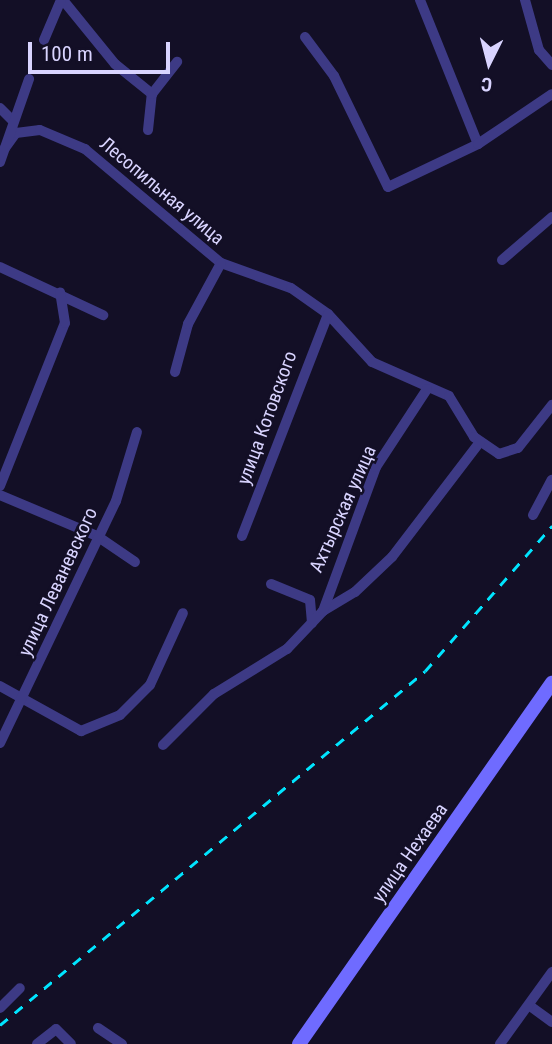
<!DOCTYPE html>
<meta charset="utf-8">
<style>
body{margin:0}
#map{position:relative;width:552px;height:1044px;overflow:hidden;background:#130f26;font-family:"Roboto Condensed",sans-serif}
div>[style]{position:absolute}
.street>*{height:10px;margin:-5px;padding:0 5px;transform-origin:5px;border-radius:5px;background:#3d3a85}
.secondary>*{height:14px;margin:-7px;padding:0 7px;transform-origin:7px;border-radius:7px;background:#6f6bff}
.rail>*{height:2.5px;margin-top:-1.25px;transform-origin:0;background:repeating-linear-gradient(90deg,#00e5ff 0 10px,transparent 0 19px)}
span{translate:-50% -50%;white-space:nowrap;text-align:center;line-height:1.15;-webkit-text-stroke:5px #130f26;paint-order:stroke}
.street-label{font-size:19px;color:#d9d4ff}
.north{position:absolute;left:454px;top:28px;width:70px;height:70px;-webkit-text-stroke:5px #130f26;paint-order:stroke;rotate:186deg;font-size:19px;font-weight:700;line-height:28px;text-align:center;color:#d9d4ff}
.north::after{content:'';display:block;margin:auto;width:24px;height:32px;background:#d9d4ff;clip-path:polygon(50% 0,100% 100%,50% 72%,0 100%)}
.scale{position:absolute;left:28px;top:42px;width:142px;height:32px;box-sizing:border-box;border:4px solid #d9d4ff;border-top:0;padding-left:9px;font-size:21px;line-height:24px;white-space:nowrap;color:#d9d4ff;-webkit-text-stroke:5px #130f26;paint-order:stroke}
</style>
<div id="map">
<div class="street">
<i style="left:63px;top:0;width:82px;rotate:50.9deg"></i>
<i style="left:115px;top:64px;width:48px;rotate:39deg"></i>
<i style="left:420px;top:0;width:155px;rotate:68.1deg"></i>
<i style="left:525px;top:0;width:52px;rotate:74.4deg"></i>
<i style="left:539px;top:50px;width:20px;rotate:49deg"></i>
<i style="left:305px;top:37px;width:49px;rotate:53.4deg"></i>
<i style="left:334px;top:76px;width:123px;rotate:64.1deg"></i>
<i style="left:388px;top:187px;width:100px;rotate:-25.5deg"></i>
<i style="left:478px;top:144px;width:89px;rotate:-34deg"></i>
<i style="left:44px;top:40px;width:43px;rotate:-67deg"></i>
<i style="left:0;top:108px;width:17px;rotate:45deg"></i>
<i style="left:148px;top:130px;width:36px;rotate:-84deg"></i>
<i style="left:152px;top:94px;width:41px;rotate:-52deg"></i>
<i style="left:5px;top:148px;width:19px;rotate:-54deg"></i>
<i style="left:16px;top:133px;width:24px;rotate:-7deg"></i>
<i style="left:40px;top:130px;width:49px;rotate:22.9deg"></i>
<i style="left:85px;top:149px;width:177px;rotate:40deg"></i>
<i style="left:221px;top:263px;width:74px;rotate:19.7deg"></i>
<i style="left:291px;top:288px;width:45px;rotate:35.1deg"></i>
<i style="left:328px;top:314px;width:65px;rotate:47.5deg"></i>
<i style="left:372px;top:362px;width:84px;rotate:23.8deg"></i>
<i style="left:449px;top:396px;width:48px;rotate:58.6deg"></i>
<i style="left:474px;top:437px;width:30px;rotate:34deg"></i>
<i style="left:499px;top:454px;width:20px;rotate:-18deg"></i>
<i style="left:518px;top:448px;width:55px;rotate:-51.7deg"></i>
<i style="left:0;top:162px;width:88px;rotate:-70.7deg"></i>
<i style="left:502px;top:260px;width:66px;rotate:-40.7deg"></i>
<i style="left:0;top:267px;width:114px;rotate:25deg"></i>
<i style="left:175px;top:372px;width:50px;rotate:-74.8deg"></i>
<i style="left:188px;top:324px;width:69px;rotate:-61.6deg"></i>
<i style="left:0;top:486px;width:175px;rotate:-68.3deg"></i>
<i style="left:65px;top:323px;width:31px;rotate:-99deg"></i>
<i style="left:0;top:495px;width:105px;rotate:22.9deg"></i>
<i style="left:97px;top:536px;width:46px;rotate:34.4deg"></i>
<i style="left:533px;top:515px;width:40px;rotate:-62deg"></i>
<i style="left:242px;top:536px;width:238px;rotate:-68.8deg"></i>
<i style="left:271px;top:584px;width:42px;rotate:22.3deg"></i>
<i style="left:310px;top:600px;width:23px;rotate:85deg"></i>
<i style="left:323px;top:611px;width:37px;rotate:-31deg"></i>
<i style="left:355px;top:592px;width:51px;rotate:-43.4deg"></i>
<i style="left:392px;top:557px;width:145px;rotate:-52.6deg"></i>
<i style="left:0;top:686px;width:93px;rotate:29.1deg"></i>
<i style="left:81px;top:731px;width:42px;rotate:-22.3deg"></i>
<i style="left:120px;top:715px;width:42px;rotate:-45deg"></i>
<i style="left:150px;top:685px;width:79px;rotate:-65.4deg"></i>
<i style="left:0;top:743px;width:268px;rotate:-64.4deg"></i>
<i style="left:116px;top:501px;width:72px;rotate:-73.1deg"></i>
<i style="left:163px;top:745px;width:72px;rotate:-45deg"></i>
<i style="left:214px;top:694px;width:86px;rotate:-31.7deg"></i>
<i style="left:287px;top:649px;width:52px;rotate:-46.5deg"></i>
<i style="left:323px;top:611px;width:153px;rotate:-69.8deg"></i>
<i style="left:376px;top:467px;width:93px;rotate:-56.8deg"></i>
<i style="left:530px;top:1006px;width:27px;rotate:36deg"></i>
<i style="left:0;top:1008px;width:28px;rotate:-45deg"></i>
<i style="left:98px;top:1028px;width:29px;rotate:34deg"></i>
<i style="left:37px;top:1044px;width:24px;rotate:-38deg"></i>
<i style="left:56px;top:1029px;width:21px;rotate:45deg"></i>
<i style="left:500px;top:1044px;width:89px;rotate:-54.2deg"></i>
</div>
<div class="secondary">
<i style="left:299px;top:1044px;width:441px;rotate:-55deg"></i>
</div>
<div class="rail">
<i style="left:0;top:1025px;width:553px;rotate:-39.79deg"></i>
<i style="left:425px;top:671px;width:193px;rotate:-48.8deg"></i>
</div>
<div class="street-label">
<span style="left:162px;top:191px;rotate:40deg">Лесопильная улица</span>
<span style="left:267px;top:418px;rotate:-70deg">улица Котовского</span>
<span style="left:343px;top:509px;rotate:-66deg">Ахтырская улица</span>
<span style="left:58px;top:582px;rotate:-65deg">улица Леваневского</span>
<span style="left:410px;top:853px;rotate:-55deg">улица Нехаева</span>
</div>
<div class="north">С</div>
<div class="scale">100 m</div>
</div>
